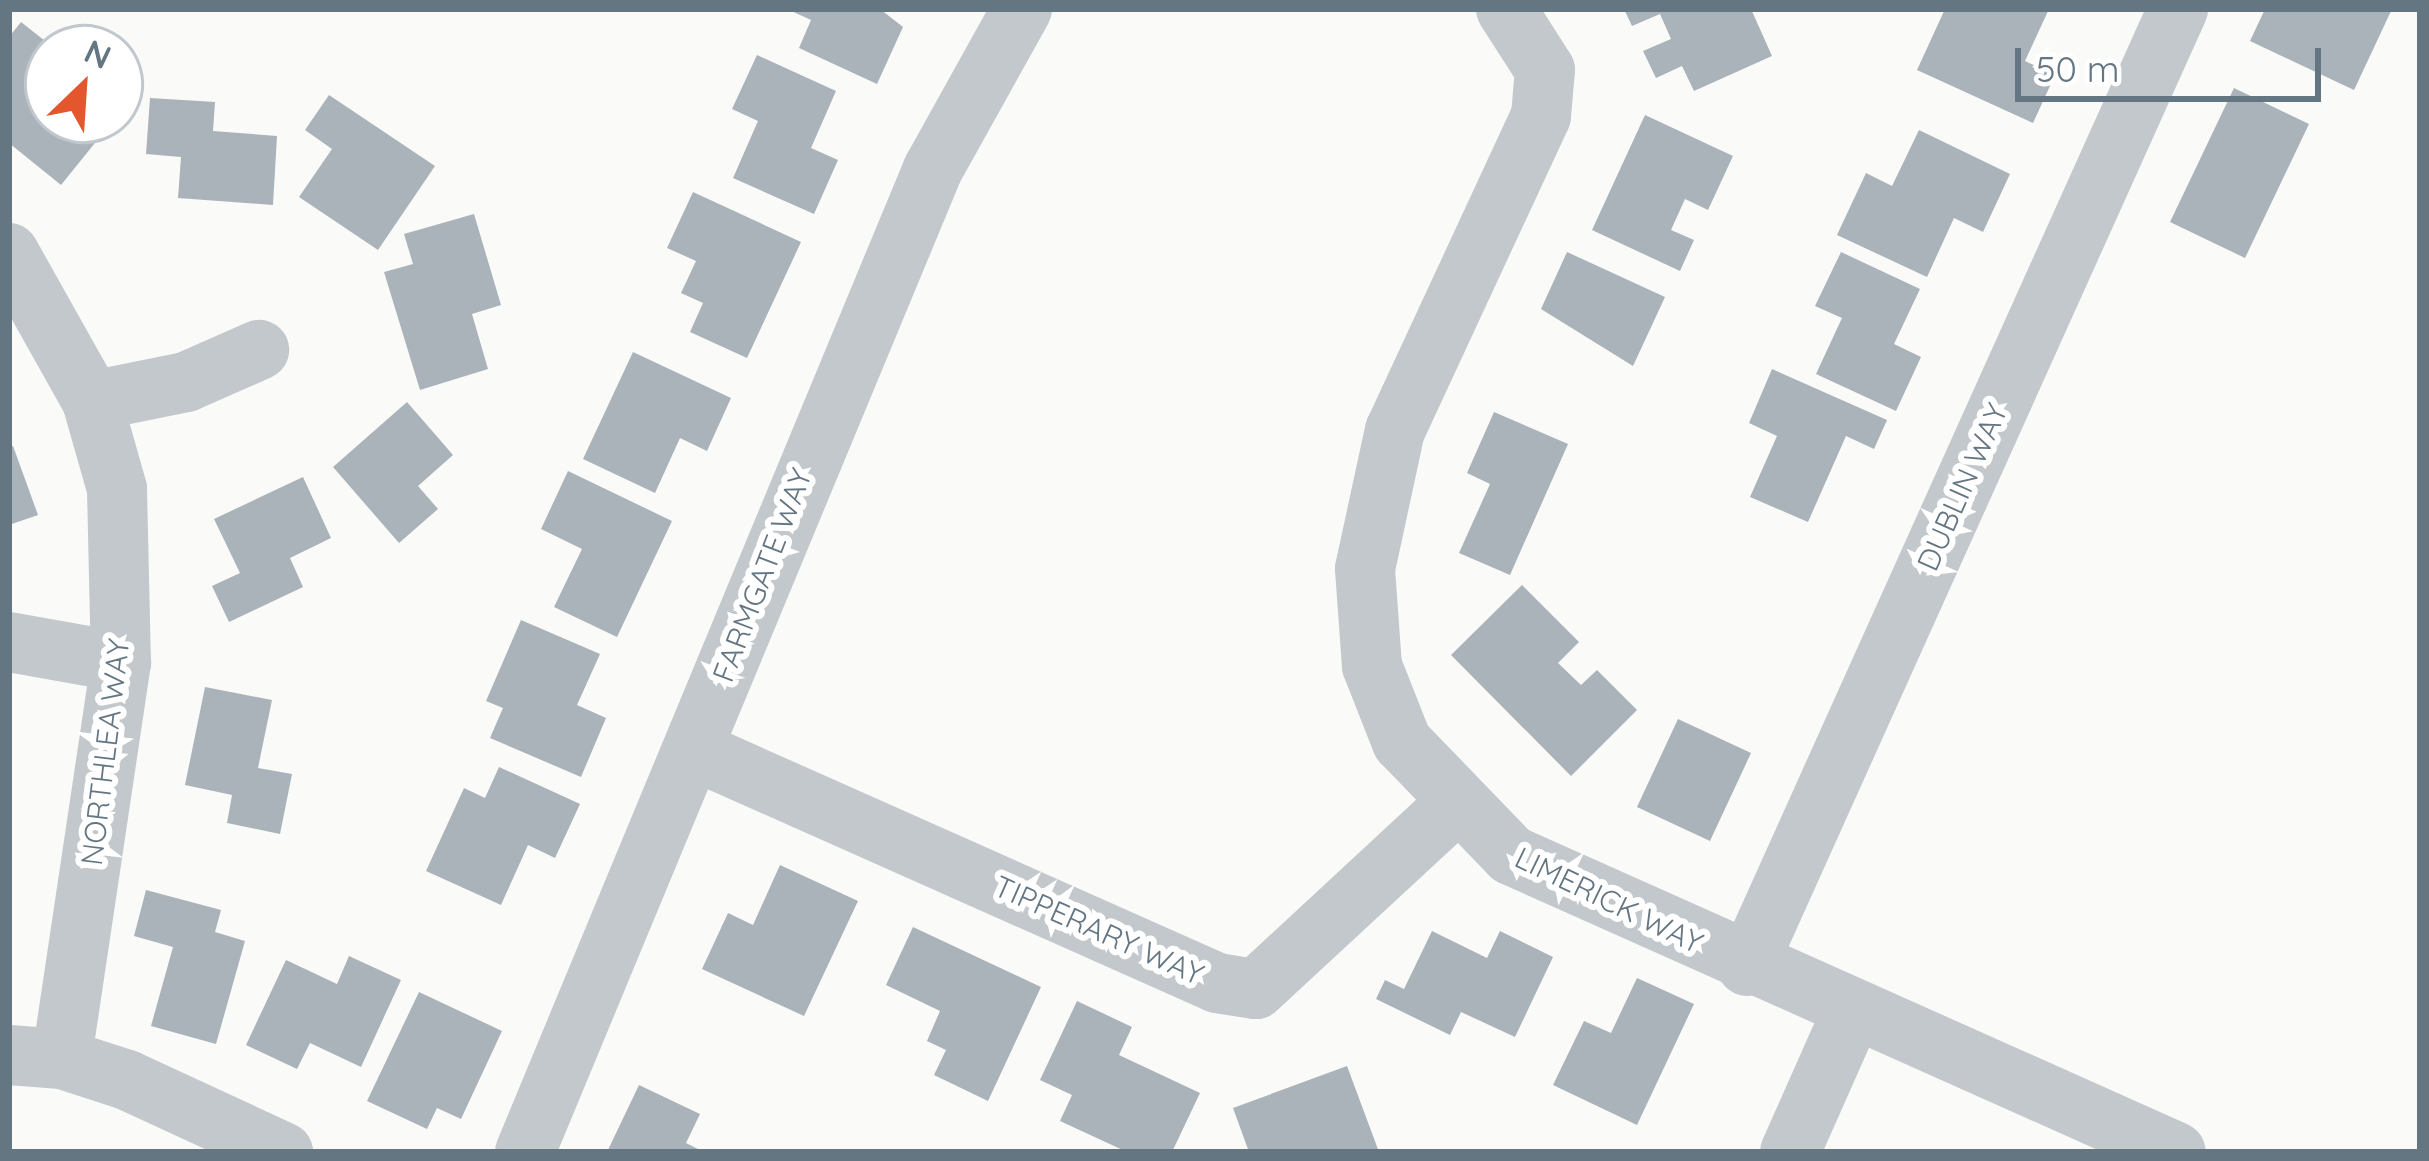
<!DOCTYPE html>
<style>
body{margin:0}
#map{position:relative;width:2429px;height:1161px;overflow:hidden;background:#fafaf8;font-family:Quicksand,sans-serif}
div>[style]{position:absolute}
.building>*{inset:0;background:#aab3b9}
.minor>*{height:60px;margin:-30px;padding:0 30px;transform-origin:30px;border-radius:30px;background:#c3c8cc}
span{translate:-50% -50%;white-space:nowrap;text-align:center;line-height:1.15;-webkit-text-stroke:12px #fff;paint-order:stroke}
.street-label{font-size:30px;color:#657683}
.frame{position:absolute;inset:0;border:12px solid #657683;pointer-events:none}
.north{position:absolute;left:24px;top:24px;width:120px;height:120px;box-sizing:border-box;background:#fff;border:3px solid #c1c8cd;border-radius:50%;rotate:25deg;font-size:33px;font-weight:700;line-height:48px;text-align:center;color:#657683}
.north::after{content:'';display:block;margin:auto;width:42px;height:54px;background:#e4572e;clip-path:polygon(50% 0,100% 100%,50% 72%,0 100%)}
.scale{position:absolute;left:2015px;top:48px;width:306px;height:54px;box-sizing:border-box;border:6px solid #657683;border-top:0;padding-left:15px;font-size:36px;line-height:42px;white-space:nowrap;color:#657683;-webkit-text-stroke:9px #fff;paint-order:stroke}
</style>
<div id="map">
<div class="building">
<i style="clip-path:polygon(787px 9px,880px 9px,903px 27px,877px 84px,799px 48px,811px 20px)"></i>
<i style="clip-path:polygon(1624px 9px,1751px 9px,1772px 56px,1694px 91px,1682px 66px,1656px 78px,1643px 51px,1671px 39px,1660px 14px,1632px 26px)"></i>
<i style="clip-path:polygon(1945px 9px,2049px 9px,2025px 61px,2055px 75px,2033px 123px,1917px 70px)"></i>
<i style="clip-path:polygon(2265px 9px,2392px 9px,2354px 90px,2250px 41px)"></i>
<i style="clip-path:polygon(21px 22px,54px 48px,48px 120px,87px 120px,103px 133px,61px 185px,9px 143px,9px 37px)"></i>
<i style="clip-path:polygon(757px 55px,836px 91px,811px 148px,838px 160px,814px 214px,733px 178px,758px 121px,732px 109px)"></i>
<i style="clip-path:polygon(2234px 88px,2309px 124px,2245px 258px,2170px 222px)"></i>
<i style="clip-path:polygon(329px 95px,435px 166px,378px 250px,299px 197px,332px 149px,305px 130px)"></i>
<i style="clip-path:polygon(150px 98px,215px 102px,213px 131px,277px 136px,273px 205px,178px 198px,181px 157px,146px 154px)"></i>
<i style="clip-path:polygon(1645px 115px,1733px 156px,1708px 210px,1685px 199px,1671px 230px,1694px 240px,1680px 271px,1592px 230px)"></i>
<i style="clip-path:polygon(1919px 130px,2010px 174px,1983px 232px,1954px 218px,1927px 277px,1837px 235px,1866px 173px,1892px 186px)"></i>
<i style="clip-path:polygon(693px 192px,801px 242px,747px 358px,690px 332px,703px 303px,681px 293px,696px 261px,667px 248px)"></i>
<i style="clip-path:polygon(474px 214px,501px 305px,472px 314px,488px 369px,420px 390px,384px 272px,413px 264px,404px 234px)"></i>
<i style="clip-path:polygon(1567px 252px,1665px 297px,1633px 366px,1541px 309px)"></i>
<i style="clip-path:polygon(1841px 252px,1920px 289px,1894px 344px,1921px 357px,1896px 411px,1816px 374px,1842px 318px,1815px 306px)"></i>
<i style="clip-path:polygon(633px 352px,731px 398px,707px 451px,680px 438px,655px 493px,583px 459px)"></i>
<i style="clip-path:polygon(1772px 369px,1887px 420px,1874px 449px,1846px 436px,1808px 522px,1750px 497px,1777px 436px,1749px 423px)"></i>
<i style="clip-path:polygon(407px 402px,453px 455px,418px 486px,438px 509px,399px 543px,333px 467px)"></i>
<i style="clip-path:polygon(1494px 412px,1568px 444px,1510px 575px,1459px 553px,1490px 484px,1467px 473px)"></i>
<i style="clip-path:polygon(13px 446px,38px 515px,9px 525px,9px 447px)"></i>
<i style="clip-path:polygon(568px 471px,672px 521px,617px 637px,554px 607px,582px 549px,541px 529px)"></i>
<i style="clip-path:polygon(303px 477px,331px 538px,290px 558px,303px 587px,229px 622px,212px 586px,240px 573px,214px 519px)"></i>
<i style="clip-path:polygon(1522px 585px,1579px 642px,1558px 663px,1581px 685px,1597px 670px,1637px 710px,1571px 776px,1451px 655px)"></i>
<i style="clip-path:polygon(521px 620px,600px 654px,577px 705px,606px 718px,581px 777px,490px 738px,503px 708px,486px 701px)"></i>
<i style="clip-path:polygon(205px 687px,272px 700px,258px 768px,292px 774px,280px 834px,227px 823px,232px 795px,185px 785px)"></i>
<i style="clip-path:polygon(1678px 719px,1751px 753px,1710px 841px,1637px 807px)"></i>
<i style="clip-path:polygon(499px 767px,580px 804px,555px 858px,528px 845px,501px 905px,426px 871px,464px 788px,485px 798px)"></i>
<i style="clip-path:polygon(780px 865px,858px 901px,804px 1016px,702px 969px,728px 913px,753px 925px)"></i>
<i style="clip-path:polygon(146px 890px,221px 910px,215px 932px,245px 941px,216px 1044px,151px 1026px,173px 947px,134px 936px)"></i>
<i style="clip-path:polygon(913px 927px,1041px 987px,988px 1101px,934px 1075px,946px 1050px,927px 1041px,940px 1011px,886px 985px)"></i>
<i style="clip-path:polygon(1432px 931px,1487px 958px,1500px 931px,1553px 957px,1515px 1037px,1461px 1012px,1450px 1035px,1376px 999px,1385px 980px,1404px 989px)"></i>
<i style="clip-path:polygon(349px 956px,401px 980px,361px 1067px,310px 1043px,297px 1069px,246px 1045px,286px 960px,337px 984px)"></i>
<i style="clip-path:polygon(1637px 978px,1694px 1004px,1637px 1125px,1553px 1085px,1584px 1021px,1611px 1033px)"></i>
<i style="clip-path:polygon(419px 992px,502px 1031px,461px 1119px,437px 1108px,427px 1129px,367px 1101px)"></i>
<i style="clip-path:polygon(1077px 1001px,1132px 1027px,1119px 1055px,1200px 1093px,1172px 1152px,1127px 1152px,1060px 1121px,1072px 1095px,1040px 1080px)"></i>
<i style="clip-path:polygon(1347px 1066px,1379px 1152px,1249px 1152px,1233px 1108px)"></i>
<i style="clip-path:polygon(639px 1085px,700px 1114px,686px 1143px,704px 1152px,607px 1152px)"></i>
</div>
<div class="minor">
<i style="left:1506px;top:9px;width:72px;rotate:57.4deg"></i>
<i style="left:1545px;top:70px;width:46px;rotate:95deg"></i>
<i style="left:1541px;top:116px;width:346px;rotate:114.9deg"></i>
<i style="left:1395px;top:430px;width:142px;rotate:102.2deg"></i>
<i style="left:1365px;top:569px;width:97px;rotate:85.9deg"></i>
<i style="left:1372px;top:666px;width:82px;rotate:68.5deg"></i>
<i style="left:1402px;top:742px;width:157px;rotate:46deg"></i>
<i style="left:1511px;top:855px;width:728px;rotate:24.07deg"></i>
<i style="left:9px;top:253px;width:170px;rotate:60.7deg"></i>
<i style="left:92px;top:401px;width:91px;rotate:74.1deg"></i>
<i style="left:117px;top:489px;width:173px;rotate:88.7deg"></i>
<i style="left:121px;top:662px;width:401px;rotate:98.5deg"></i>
<i style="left:92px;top:401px;width:96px;rotate:-11.4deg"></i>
<i style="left:186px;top:382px;width:80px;rotate:-23.7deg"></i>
<i style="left:9px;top:642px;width:114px;rotate:10.1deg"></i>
<i style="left:698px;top:752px;width:568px;rotate:23.99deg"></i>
<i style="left:1217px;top:983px;width:39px;rotate:9deg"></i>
<i style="left:1256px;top:989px;width:271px;rotate:-42.8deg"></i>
<i style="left:1747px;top:966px;width:1050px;rotate:-65.75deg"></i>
<i style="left:9px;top:1055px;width:53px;rotate:4.3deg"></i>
<i style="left:62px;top:1059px;width:68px;rotate:17.9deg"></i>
<i style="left:127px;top:1080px;width:172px;rotate:24.8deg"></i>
<i style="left:525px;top:1152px;width:1064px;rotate:-67.46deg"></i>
<i style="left:933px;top:169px;width:183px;rotate:-60.9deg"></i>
<i style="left:1790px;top:1152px;width:153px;rotate:-66.1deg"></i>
</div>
<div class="street-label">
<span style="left:1962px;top:487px;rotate:-66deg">DUBLIN WAY</span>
<span style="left:762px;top:575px;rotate:-69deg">FARMGATE WAY</span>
<span style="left:105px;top:752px;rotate:-83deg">NORTHLEA WAY</span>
<span style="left:1609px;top:900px;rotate:26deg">LIMERICK WAY</span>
<span style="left:1099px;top:930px;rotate:24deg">TIPPERARY WAY</span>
</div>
<div class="frame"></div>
<div class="north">N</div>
<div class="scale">50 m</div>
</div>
